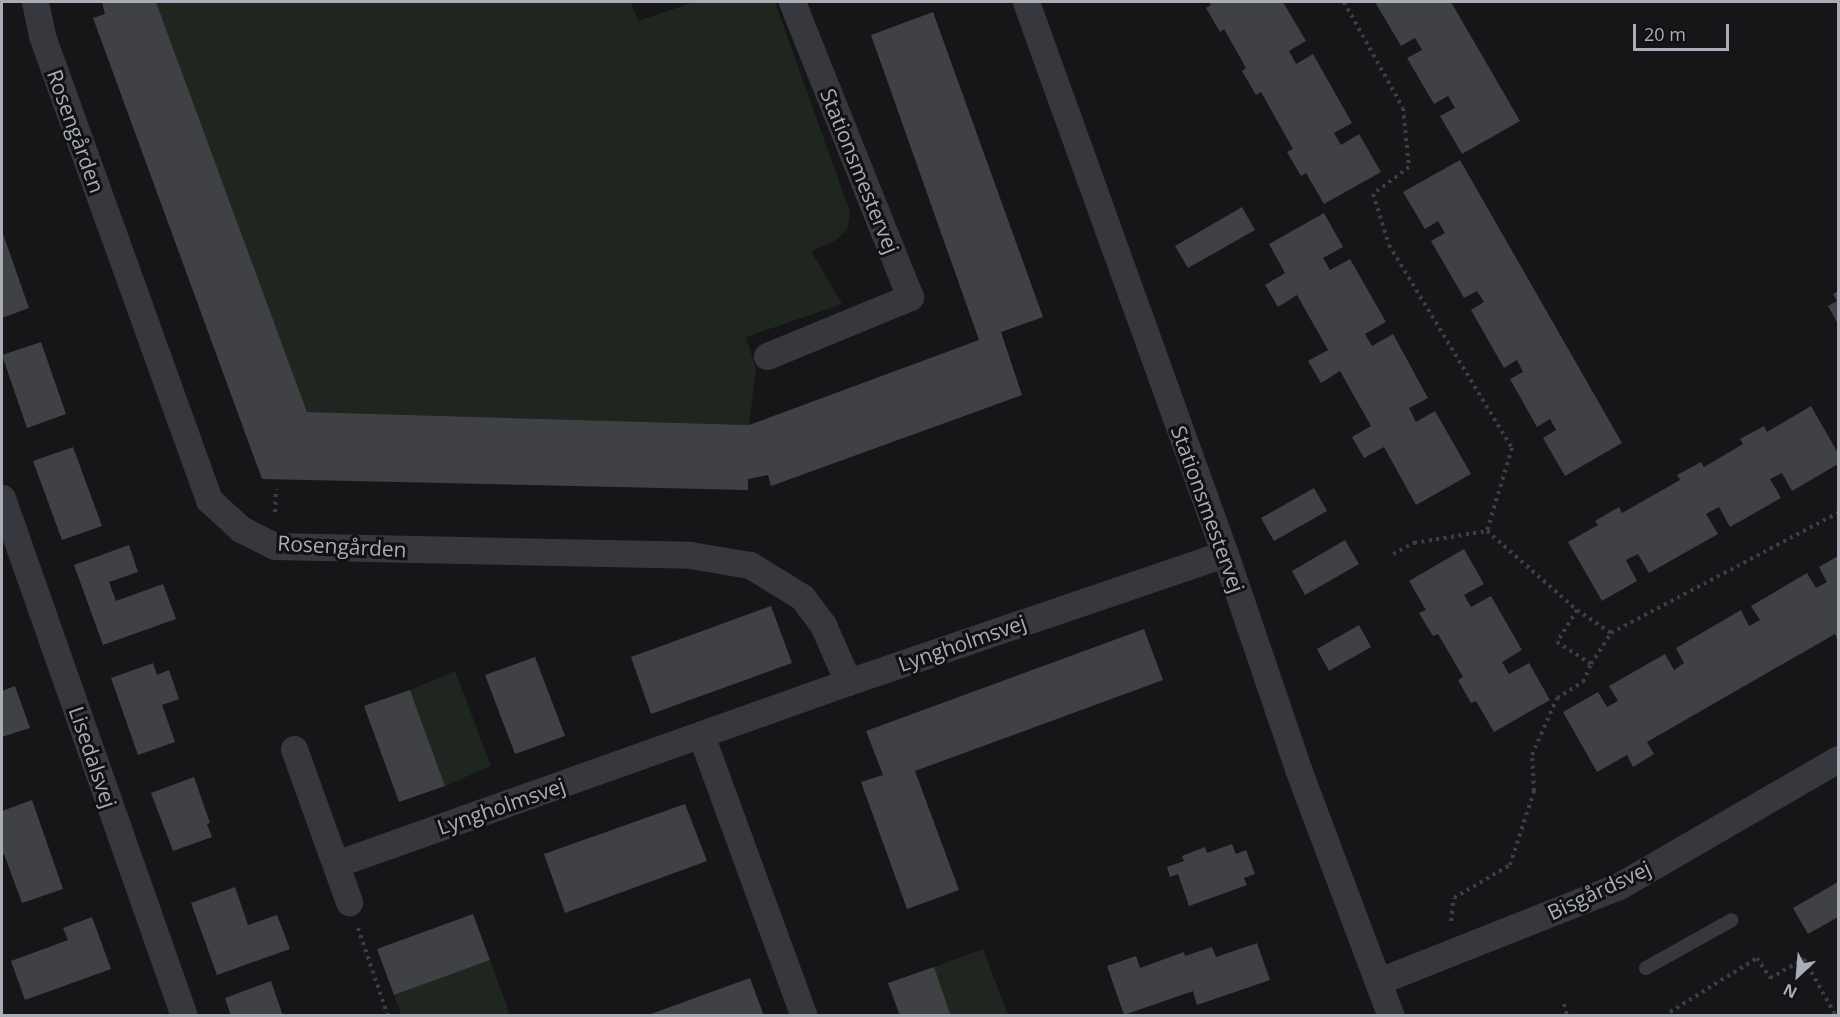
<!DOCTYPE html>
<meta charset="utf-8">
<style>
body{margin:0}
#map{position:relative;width:1840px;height:1017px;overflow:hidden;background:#161618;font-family:"Open Sans",sans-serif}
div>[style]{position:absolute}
.green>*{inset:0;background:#1e261f}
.building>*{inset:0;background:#404145}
.path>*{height:4px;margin-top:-2px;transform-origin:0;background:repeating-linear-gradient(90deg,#3d3f44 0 3px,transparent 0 7.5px)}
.service>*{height:14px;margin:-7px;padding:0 7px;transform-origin:7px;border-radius:7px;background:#37383d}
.minor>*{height:27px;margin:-13.5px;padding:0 13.5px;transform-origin:13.5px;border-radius:13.5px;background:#37383d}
span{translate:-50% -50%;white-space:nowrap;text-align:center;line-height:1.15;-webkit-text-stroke:6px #111113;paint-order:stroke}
.street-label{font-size:21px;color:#a8adb8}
.frame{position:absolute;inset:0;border:3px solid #a8adb8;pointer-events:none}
.north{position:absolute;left:1768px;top:945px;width:60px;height:60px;-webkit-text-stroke:4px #111113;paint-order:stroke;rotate:206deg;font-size:16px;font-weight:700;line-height:24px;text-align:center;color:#a8adb8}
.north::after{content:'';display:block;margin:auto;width:21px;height:27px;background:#a8adb8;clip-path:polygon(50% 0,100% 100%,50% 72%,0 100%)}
.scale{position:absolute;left:1633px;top:24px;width:96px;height:27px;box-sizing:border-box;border:3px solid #a8adb8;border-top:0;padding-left:8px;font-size:18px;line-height:21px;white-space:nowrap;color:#a8adb8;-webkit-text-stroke:4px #111113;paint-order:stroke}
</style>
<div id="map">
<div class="green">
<i style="clip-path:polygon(156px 2px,631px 2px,638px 21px,694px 2px,775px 2px,850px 212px,847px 230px,836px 240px,811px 251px,842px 304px,746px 337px,756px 369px,749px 425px,307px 412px)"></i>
<i style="clip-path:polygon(455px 671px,491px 766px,445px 786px,410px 690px)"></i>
<i style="clip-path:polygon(983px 949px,1008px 1015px,951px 1015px,934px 967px)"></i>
<i style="clip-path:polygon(490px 960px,510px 1015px,401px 1015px,394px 995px)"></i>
</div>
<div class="building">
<i style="clip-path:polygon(102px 2px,156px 2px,307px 412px,749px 425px,979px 340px,871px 35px,933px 12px,1043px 317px,1001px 332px,1022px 395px,771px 486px,768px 475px,748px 479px,748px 490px,262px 479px,93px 18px,105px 14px)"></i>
<i style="clip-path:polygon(1209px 2px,1283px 2px,1306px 41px,1289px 51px,1296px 64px,1313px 54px,1352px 123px,1334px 133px,1341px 145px,1359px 134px,1381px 172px,1324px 204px,1306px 173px,1301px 176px,1287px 152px,1293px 149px,1261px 92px,1256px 95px,1242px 71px,1246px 68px,1224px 29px,1220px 32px,1206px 8px,1211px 5px)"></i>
<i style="clip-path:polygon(1375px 2px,1451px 2px,1520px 121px,1462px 154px,1440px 116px,1455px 108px,1448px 96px,1434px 104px,1407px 58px,1422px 50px,1415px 38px,1401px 46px)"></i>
<i style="clip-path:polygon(1460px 160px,1622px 443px,1565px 476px,1543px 438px,1556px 430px,1550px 419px,1537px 427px,1510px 379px,1523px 372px,1517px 360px,1504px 368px,1471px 310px,1484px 302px,1477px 291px,1464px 298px,1431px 241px,1445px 233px,1438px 221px,1425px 229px,1403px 192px)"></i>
<i style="clip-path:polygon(1242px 207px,1255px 230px,1188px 268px,1175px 246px)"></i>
<i style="clip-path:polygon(1324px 213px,1343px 247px,1323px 258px,1330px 270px,1350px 259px,1386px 322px,1365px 334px,1372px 346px,1393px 334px,1428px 398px,1409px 408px,1416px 422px,1435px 411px,1471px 474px,1416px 505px,1384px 447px,1364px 458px,1352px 437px,1371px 426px,1340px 371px,1321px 383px,1308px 361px,1328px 350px,1297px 295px,1278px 307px,1265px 285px,1285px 273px,1269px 244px)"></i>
<i style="clip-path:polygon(2px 231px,29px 308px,2px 318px)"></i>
<i style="clip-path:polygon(1838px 291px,1838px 324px,1828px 306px,1837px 301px,1833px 294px)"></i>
<i style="clip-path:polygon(41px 342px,66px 414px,27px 428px,2px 355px)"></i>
<i style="clip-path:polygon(1811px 406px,1838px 453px,1838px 464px,1792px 491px,1782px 473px,1770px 479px,1781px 498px,1730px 527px,1719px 507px,1706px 514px,1718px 534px,1649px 573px,1638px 554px,1626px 560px,1637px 581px,1602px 601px,1568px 542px,1598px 525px,1595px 521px,1619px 507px,1622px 513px,1680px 480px,1677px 475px,1701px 462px,1704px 467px,1743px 444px,1740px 439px,1764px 426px,1767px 432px)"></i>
<i style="clip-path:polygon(73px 447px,102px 526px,62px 540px,33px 461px)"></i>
<i style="clip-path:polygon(1314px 488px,1327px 511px,1274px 541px,1261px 518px)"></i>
<i style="clip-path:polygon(1345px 540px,1359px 564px,1305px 595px,1292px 571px)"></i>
<i style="clip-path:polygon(129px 545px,138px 572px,109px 582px,116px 601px,163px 584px,176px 619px,103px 645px,74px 565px)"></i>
<i style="clip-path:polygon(1464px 549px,1484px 584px,1464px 595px,1471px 607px,1491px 596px,1522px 650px,1502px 662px,1509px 674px,1529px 663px,1550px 700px,1494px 732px,1476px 701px,1471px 703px,1458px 680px,1463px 677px,1438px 634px,1433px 636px,1419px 613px,1426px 610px,1409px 581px)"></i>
<i style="clip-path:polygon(1838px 556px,1838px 641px,1835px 634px,1647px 742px,1654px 754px,1633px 767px,1627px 755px,1597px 772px,1563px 712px,1598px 692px,1607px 707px,1618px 701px,1609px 686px,1665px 654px,1674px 670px,1684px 663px,1676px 648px,1741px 610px,1749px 626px,1760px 620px,1751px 606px,1807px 573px,1816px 588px,1827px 582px,1819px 567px)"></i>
<i style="clip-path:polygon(771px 606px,792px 663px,651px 714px,631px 657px)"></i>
<i style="clip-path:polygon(1359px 625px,1371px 647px,1329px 671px,1317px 649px)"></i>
<i style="clip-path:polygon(1144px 629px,1163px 680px,915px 771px,959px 890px,907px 909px,861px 782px,883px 775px,866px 731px)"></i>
<i style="clip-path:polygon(535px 657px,565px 736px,515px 754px,485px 675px)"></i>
<i style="clip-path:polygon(153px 663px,157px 675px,169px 670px,179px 699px,162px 705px,175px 742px,138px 755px,111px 678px)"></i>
<i style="clip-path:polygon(15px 686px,30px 728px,2px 737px,2px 691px)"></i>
<i style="clip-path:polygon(410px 690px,445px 786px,399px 802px,364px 706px)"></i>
<i style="clip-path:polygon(194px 777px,210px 823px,207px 824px,212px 837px,173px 851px,151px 793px)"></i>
<i style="clip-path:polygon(32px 800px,63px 889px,22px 903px,4px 854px,2px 855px,2px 811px)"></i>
<i style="clip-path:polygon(685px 804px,707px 861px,565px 913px,544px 854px)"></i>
<i style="clip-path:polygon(1232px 844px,1236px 854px,1246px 850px,1255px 874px,1244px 878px,1247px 885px,1189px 906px,1178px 874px,1170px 877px,1167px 867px,1184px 861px,1182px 856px,1205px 847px,1207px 853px)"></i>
<i style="clip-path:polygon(1838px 882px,1838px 917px,1808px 934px,1793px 908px)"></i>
<i style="clip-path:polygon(235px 887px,248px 925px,277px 915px,290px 949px,217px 975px,191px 903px)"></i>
<i style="clip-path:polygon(473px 914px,490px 960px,394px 995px,377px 949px)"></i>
<i style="clip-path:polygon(92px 917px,111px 969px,25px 1000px,11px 961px,68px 940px,63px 928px)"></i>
<i style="clip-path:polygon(1257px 943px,1270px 980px,1197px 1005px,1193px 991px,1124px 1015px,1107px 966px,1136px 956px,1140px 968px,1184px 952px,1185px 956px,1212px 947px,1216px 957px)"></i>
<i style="clip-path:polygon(934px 967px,951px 1016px,900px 1016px,888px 983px)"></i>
<i style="clip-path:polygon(750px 978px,764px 1016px,648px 1016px,648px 1015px)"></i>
<i style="clip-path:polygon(271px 981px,283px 1016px,231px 1016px,225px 998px)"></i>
</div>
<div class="path">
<i style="left:1344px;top:2px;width:121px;rotate:60.9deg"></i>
<i style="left:1403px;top:108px;width:59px;rotate:84.2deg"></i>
<i style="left:1409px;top:167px;width:45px;rotate:143.1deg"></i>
<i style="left:1373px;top:194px;width:53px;rotate:72.6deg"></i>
<i style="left:1389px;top:245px;width:237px;rotate:58.8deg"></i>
<i style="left:1512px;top:448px;width:87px;rotate:106.8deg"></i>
<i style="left:1487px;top:531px;width:120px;rotate:41.3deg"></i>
<i style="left:1577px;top:610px;width:41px;rotate:34.1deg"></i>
<i style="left:1611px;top:633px;width:257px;rotate:-27.9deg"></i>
<i style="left:275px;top:512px;width:23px;rotate:-88deg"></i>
<i style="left:1393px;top:554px;width:24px;rotate:-28deg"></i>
<i style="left:1414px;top:543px;width:74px;rotate:-9.3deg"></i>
<i style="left:1577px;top:610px;width:38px;rotate:122deg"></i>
<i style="left:1557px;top:642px;width:40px;rotate:32.9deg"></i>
<i style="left:1591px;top:664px;width:37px;rotate:-57deg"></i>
<i style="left:1451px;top:921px;width:23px;rotate:-83deg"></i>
<i style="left:1454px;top:898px;width:65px;rotate:-30.5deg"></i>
<i style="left:1510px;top:865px;width:78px;rotate:-72deg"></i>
<i style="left:1534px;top:791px;width:36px;rotate:-93deg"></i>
<i style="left:1532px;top:755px;width:62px;rotate:-66.3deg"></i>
<i style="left:1557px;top:698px;width:31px;rotate:-32deg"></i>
<i style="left:1583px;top:682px;width:20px;rotate:-66deg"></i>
<i style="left:358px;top:928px;width:93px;rotate:71.2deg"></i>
<i style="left:1564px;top:1004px;width:12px;rotate:76deg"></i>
<i style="left:1670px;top:1012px;width:102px;rotate:-31.8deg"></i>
<i style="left:1757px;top:958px;width:24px;rotate:57deg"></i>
<i style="left:1770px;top:978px;width:39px;rotate:-29deg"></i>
<i style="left:1804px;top:959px;width:65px;rotate:60.7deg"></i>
</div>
<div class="service">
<i style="left:1646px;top:968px;width:98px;rotate:-29.2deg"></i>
</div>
<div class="minor">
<i style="left:35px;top:2px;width:35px;rotate:78deg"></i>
<i style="left:42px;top:36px;width:493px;rotate:70.2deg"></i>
<i style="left:209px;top:500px;width:43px;rotate:42.2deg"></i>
<i style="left:241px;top:529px;width:37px;rotate:27deg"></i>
<i style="left:274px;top:546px;width:416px;rotate:1.2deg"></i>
<i style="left:690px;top:555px;width:61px;rotate:9.5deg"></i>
<i style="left:750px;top:565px;width:61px;rotate:31.6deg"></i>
<i style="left:802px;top:597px;width:35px;rotate:53deg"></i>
<i style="left:823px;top:625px;width:62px;rotate:66.3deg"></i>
<i style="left:1026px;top:2px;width:587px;rotate:70.18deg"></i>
<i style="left:1225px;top:554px;width:227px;rotate:71.2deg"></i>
<i style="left:1298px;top:769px;width:264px;rotate:69.4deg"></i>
<i style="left:767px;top:356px;width:155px;rotate:-22.4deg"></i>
<i style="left:910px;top:297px;width:318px;rotate:-111.8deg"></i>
<i style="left:2px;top:498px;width:549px;rotate:70.64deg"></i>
<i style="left:701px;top:735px;width:299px;rotate:69.9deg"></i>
<i style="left:294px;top:749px;width:163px;rotate:70.2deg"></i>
<i style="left:336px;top:864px;width:543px;rotate:-19.57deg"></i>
<i style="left:848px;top:682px;width:398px;rotate:-18.8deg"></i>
<i style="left:1379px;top:981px;width:258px;rotate:-21.6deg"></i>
<i style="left:1619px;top:886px;width:253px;rotate:-30.1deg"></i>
</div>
<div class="street-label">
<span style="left:76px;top:131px;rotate:70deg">Rosengården</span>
<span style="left:860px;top:171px;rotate:68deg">Stationsmestervej</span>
<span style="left:1208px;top:509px;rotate:70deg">Stationsmestervej</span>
<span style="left:342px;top:546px;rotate:3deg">Rosengården</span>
<span style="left:962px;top:643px;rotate:-19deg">Lyngholmsvej</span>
<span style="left:93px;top:757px;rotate:71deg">Lisedalsvej</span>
<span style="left:501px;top:806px;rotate:-19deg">Lyngholmsvej</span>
<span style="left:1599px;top:890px;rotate:-25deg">Bisgårdsvej</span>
</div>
<div class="frame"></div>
<div class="north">N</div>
<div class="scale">20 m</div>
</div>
